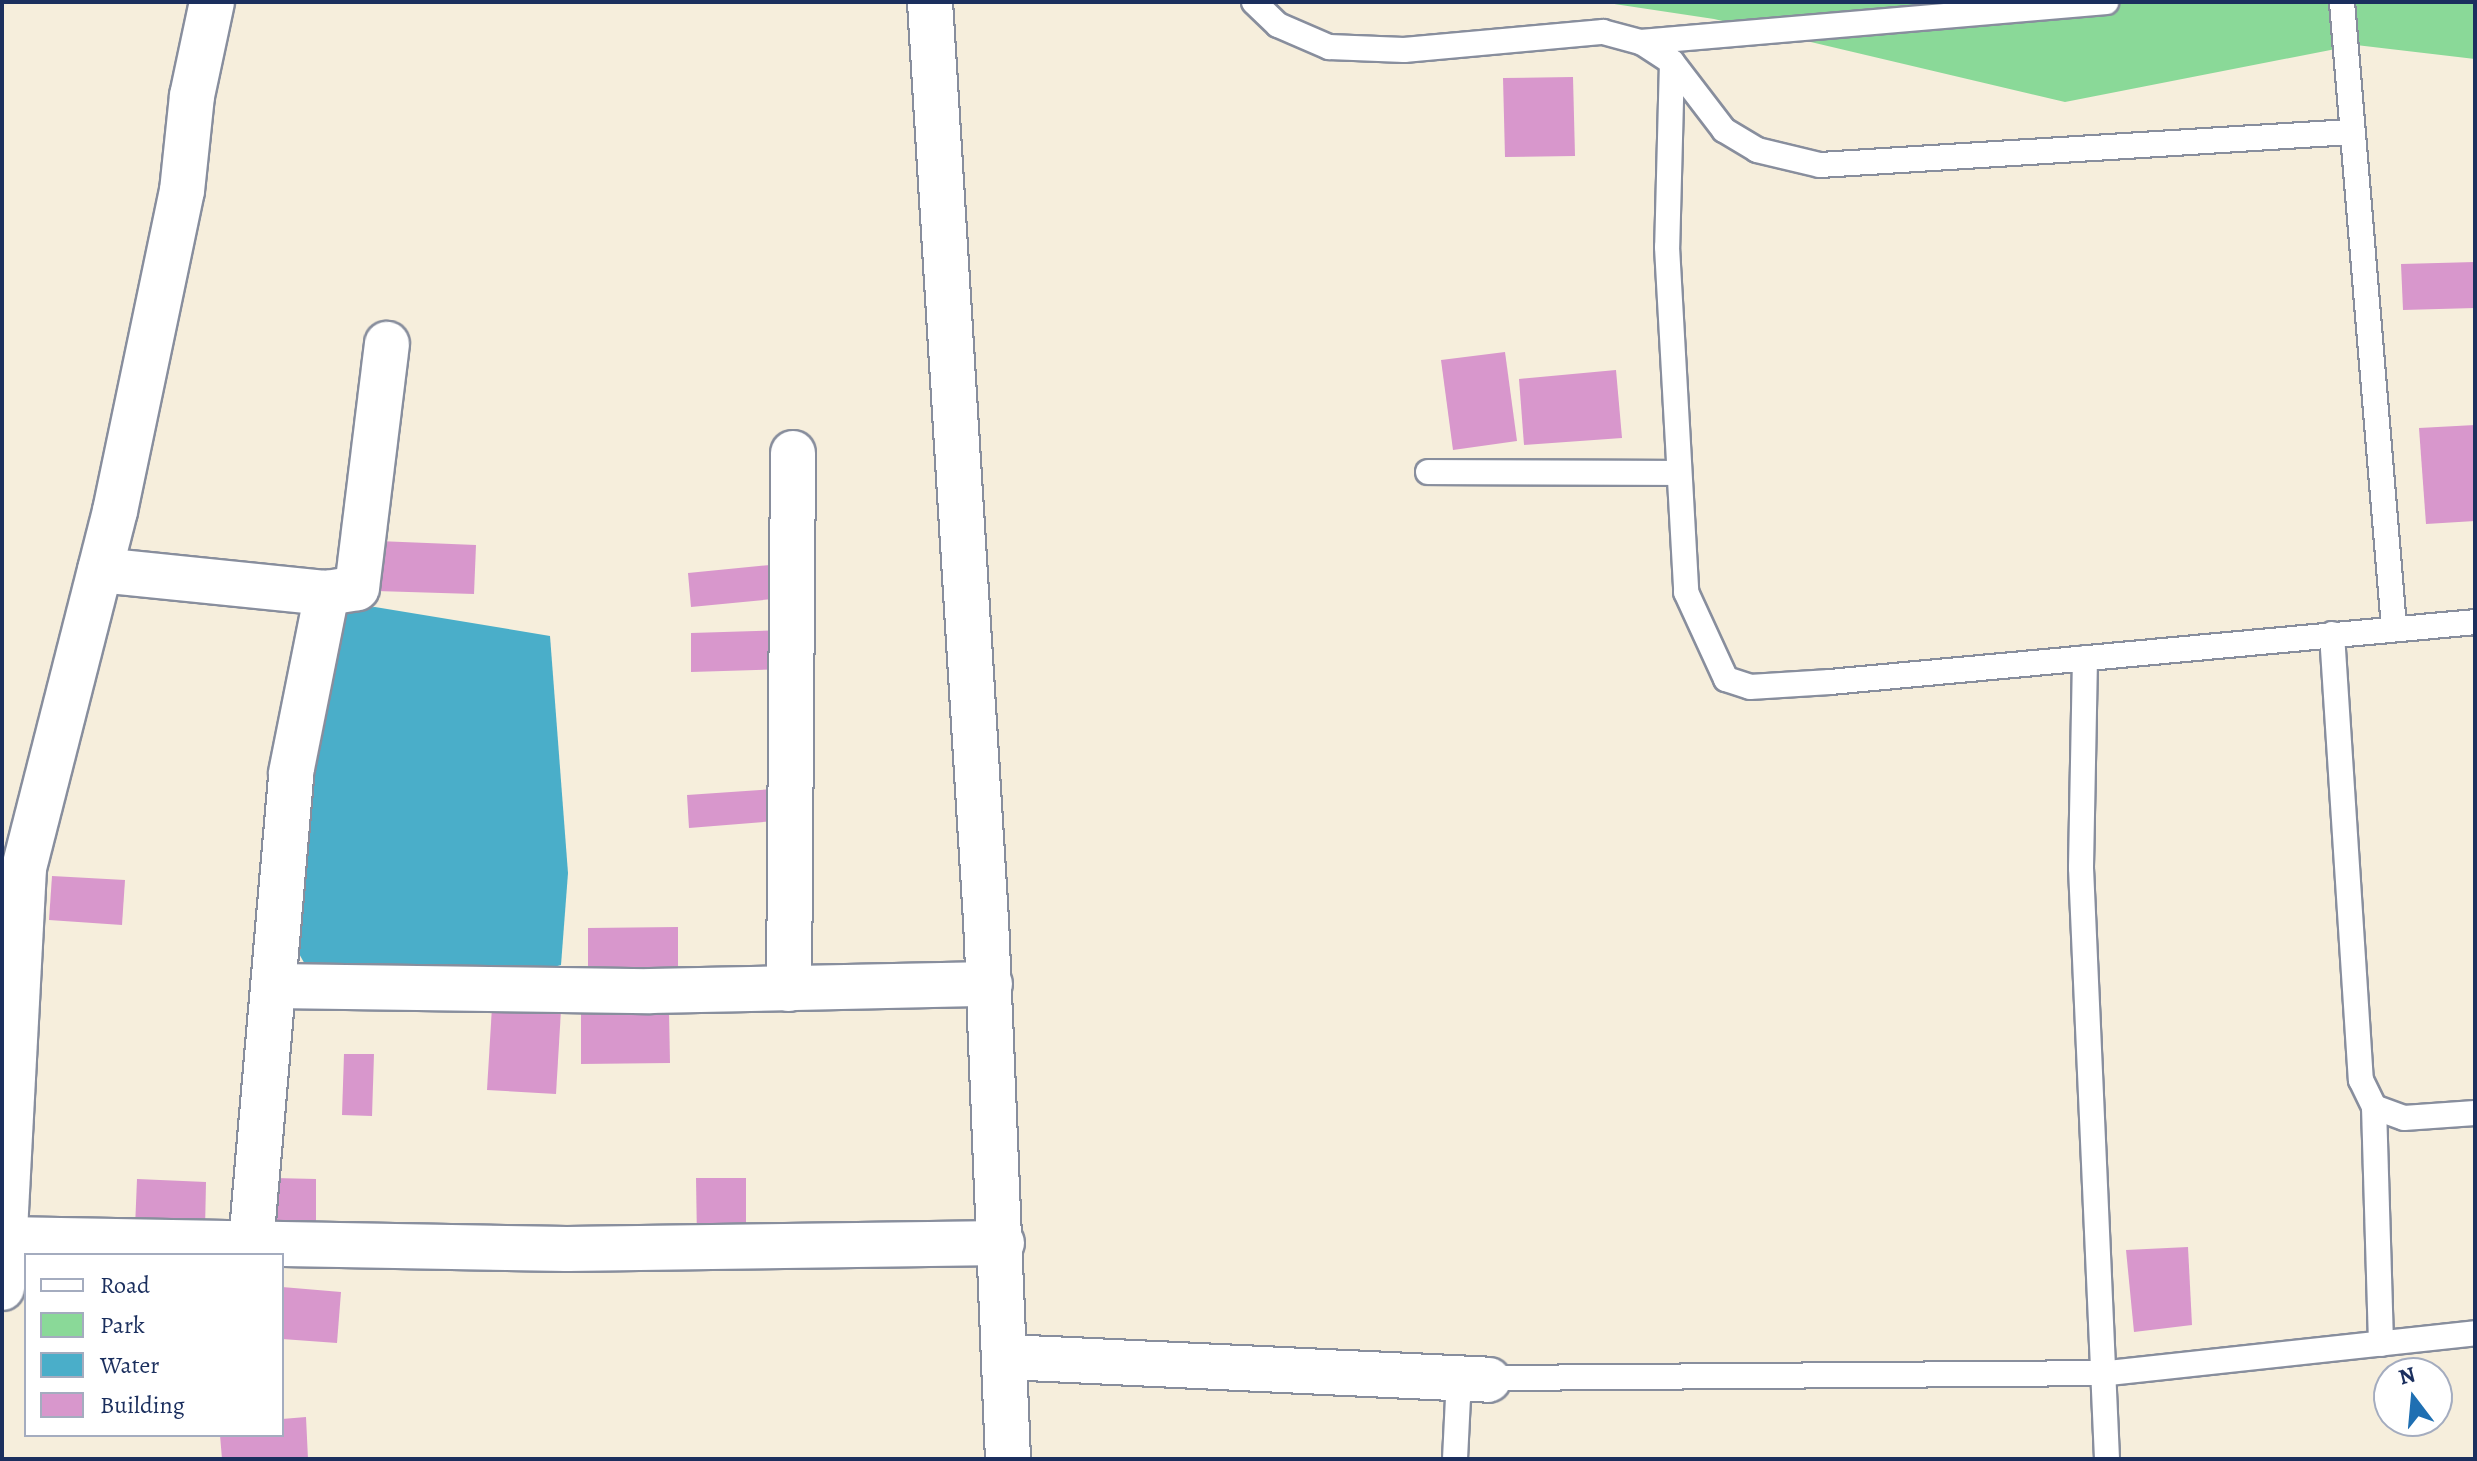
<!DOCTYPE html>
<style>
body{margin:0}
#map{position:relative;width:2477px;height:1461px;overflow:hidden;background:#f6eedc;font-family:Alegreya,serif}
div>[style]{position:absolute}
.green>*{inset:0;background:#8ad998}
.water>*{inset:0;background:#4aaec9}
.building>*{inset:0;background:#d897cc}
.roads{filter:drop-shadow(2px 0 #888e9d) drop-shadow(-2px 0 #888e9d) drop-shadow(0 2px #888e9d) drop-shadow(0 -2px #888e9d)}
.lane>*{height:24px;margin:-12px;padding:0 12px;transform-origin:12px;border-radius:12px;background:#fff}
.street>*{height:44px;margin:-22px;padding:0 22px;transform-origin:22px;border-radius:22px;background:#fff}
span{translate:-50% -50%;white-space:nowrap;text-align:center;line-height:1.15;-webkit-text-stroke:6px #fff;paint-order:stroke}
.frame{position:absolute;inset:0;border:4px solid #1b2f5e;pointer-events:none}
.legend{position:absolute;left:24px;top:1253px;width:260px;height:184px;box-sizing:border-box;background:#fff;border:2px solid #a4acbf;margin:0;padding:10px 14px;list-style:none;font-size:24px;color:#1b2f5e}
.legend li{display:flex;align-items:center;gap:16px;height:40px}
.legend b{width:40px;border:2px solid #a4acbf}
.north{position:absolute;left:2373px;top:1357px;width:80px;height:80px;box-sizing:border-box;background:#fff;border:2px solid #a4acbf;border-radius:50%;rotate:344deg;font-size:22px;font-weight:700;line-height:32px;text-align:center;color:#1b2f5e}
.north::after{content:'';display:block;margin:auto;width:28px;height:36px;background:#1f6fb2;clip-path:polygon(50% 0,100% 100%,50% 72%,0 100%)}
</style>
<div id="map">
<div class="green">
<i style="clip-path:polygon(1601px 2px,2475px 2px,2475px 59px,2356px 45px,2065px 102px,1714px 19px)"></i>
</div>
<div class="water">
<i style="clip-path:polygon(375px 607px,550px 636px,568px 873px,561px 965px,539px 971px,307px 968px,292px 941px,314px 731px,341px 609px)"></i>
</div>
<div class="building">
<i style="clip-path:polygon(1573px 77px,1575px 156px,1505px 157px,1503px 78px)"></i>
<i style="clip-path:polygon(2475px 262px,2475px 308px,2403px 310px,2401px 264px)"></i>
<i style="clip-path:polygon(1505px 352px,1517px 441px,1453px 450px,1441px 360px)"></i>
<i style="clip-path:polygon(1616px 370px,1622px 438px,1524px 445px,1519px 379px)"></i>
<i style="clip-path:polygon(2475px 425px,2475px 521px,2426px 524px,2419px 428px)"></i>
<i style="clip-path:polygon(378px 541px,476px 545px,474px 594px,376px 591px)"></i>
<i style="clip-path:polygon(791px 563px,794px 597px,691px 607px,688px 573px)"></i>
<i style="clip-path:polygon(788px 630px,789px 669px,691px 672px,691px 633px)"></i>
<i style="clip-path:polygon(773px 789px,775px 821px,689px 828px,687px 795px)"></i>
<i style="clip-path:polygon(52px 876px,125px 880px,122px 925px,49px 920px)"></i>
<i style="clip-path:polygon(678px 927px,678px 967px,588px 968px,588px 928px)"></i>
<i style="clip-path:polygon(492px 1007px,561px 1010px,556px 1094px,487px 1090px)"></i>
<i style="clip-path:polygon(669px 1011px,670px 1063px,581px 1064px,581px 1013px)"></i>
<i style="clip-path:polygon(344px 1054px,374px 1054px,372px 1116px,342px 1115px)"></i>
<i style="clip-path:polygon(274px 1178px,316px 1179px,316px 1234px,273px 1233px)"></i>
<i style="clip-path:polygon(696px 1178px,746px 1178px,746px 1240px,697px 1240px)"></i>
<i style="clip-path:polygon(137px 1179px,206px 1182px,205px 1230px,135px 1228px)"></i>
<i style="clip-path:polygon(2188px 1247px,2192px 1325px,2134px 1332px,2126px 1250px)"></i>
<i style="clip-path:polygon(282px 1287px,341px 1292px,337px 1343px,282px 1339px)"></i>
<i style="clip-path:polygon(306px 1417px,308px 1459px,222px 1459px,220px 1435px,282px 1435px,282px 1419px)"></i>
</div>
<div class="roads">
<div class="lane">
<i style="left:1254px;top:2px;width:33px;rotate:44deg"></i>
<i style="left:1278px;top:25px;width:56px;rotate:23.3deg"></i>
<i style="left:1329px;top:47px;width:75px;rotate:2.3deg"></i>
<i style="left:1404px;top:50px;width:200px;rotate:-5.2deg"></i>
<i style="left:1603px;top:32px;width:39px;rotate:15deg"></i>
<i style="left:1641px;top:42px;width:37px;rotate:33deg"></i>
<i style="left:1672px;top:62px;width:86px;rotate:52.6deg"></i>
<i style="left:1724px;top:130px;width:39px;rotate:31deg"></i>
<i style="left:1757px;top:150px;width:65px;rotate:13.4deg"></i>
<i style="left:1820px;top:165px;width:532px;rotate:-3.56deg"></i>
<i style="left:2342px;top:2px;width:628px;rotate:85.25deg"></i>
<i style="left:1641px;top:42px;width:467px;rotate:-4.9deg"></i>
<i style="left:1672px;top:62px;width:185px;rotate:91.5deg"></i>
<i style="left:1667px;top:247px;width:346px;rotate:86.8deg"></i>
<i style="left:1686px;top:592px;width:96px;rotate:65.3deg"></i>
<i style="left:1726px;top:679px;width:25px;rotate:18deg"></i>
<i style="left:1750px;top:687px;width:80px;rotate:-3.6deg"></i>
<i style="left:1830px;top:682px;width:648px;rotate:-5.31deg"></i>
<i style="left:1428px;top:472px;width:251px;rotate:0.2deg"></i>
<i style="left:2332px;top:634px;width:447px;rotate:86.3deg"></i>
<i style="left:2361px;top:1080px;width:30px;rotate:64deg"></i>
<i style="left:2374px;top:1107px;width:32px;rotate:20deg"></i>
<i style="left:2404px;top:1118px;width:71px;rotate:-4deg"></i>
<i style="left:2085px;top:658px;width:210px;rotate:91.1deg"></i>
<i style="left:2081px;top:868px;width:592px;rotate:87.48deg"></i>
<i style="left:2374px;top:1107px;width:237px;rotate:88.3deg"></i>
<i style="left:1455px;top:1459px;width:62px;rotate:-87.2deg"></i>
<i style="left:1458px;top:1397px;width:17px;rotate:-50deg"></i>
<i style="left:1469px;top:1384px;width:31px;rotate:-11deg"></i>
<i style="left:1499px;top:1378px;width:610px;rotate:-0.47deg"></i>
<i style="left:2109px;top:1373px;width:368px;rotate:-6.2deg"></i>
</div>
<div class="street">
<i style="left:930px;top:2px;width:919px;rotate:86.51deg"></i>
<i style="left:986px;top:919px;width:540px;rotate:87.67deg"></i>
<i style="left:100px;top:570px;width:228px;rotate:5.8deg"></i>
<i style="left:327px;top:593px;width:30px;rotate:-9deg"></i>
<i style="left:357px;top:588px;width:246px;rotate:-83deg"></i>
<i style="left:274px;top:986px;width:376px;rotate:0.8deg"></i>
<i style="left:650px;top:991px;width:340px;rotate:-1.2deg"></i>
<i style="left:789px;top:989px;width:536px;rotate:-89.57deg"></i>
<i style="left:4px;top:1239px;width:563px;rotate:1.02deg"></i>
<i style="left:567px;top:1249px;width:435px;rotate:-0.8deg"></i>
<i style="left:251px;top:1244px;width:473px;rotate:-85.1deg"></i>
<i style="left:291px;top:773px;width:184px;rotate:-78.7deg"></i>
<i style="left:2px;top:1288px;width:421px;rotate:-87deg"></i>
<i style="left:24px;top:868px;width:368px;rotate:-75.7deg"></i>
<i style="left:115px;top:511px;width:327px;rotate:-78.2deg"></i>
<i style="left:182px;top:191px;width:96px;rotate:-84deg"></i>
<i style="left:192px;top:96px;width:96px;rotate:-78deg"></i>
<i style="left:1007px;top:1357px;width:482px;rotate:2.7deg"></i>
</div>
</div>
<div class="frame"></div>
<ul class="legend">
<li><b style="height:10px;background:#fff"></b>Road</li>
<li><b style="height:22px;background:#8ad998"></b>Park</li>
<li><b style="height:22px;background:#4aaec9"></b>Water</li>
<li><b style="height:22px;background:#d897cc"></b>Building</li>
</ul>
<div class="north">N</div>
</div>
